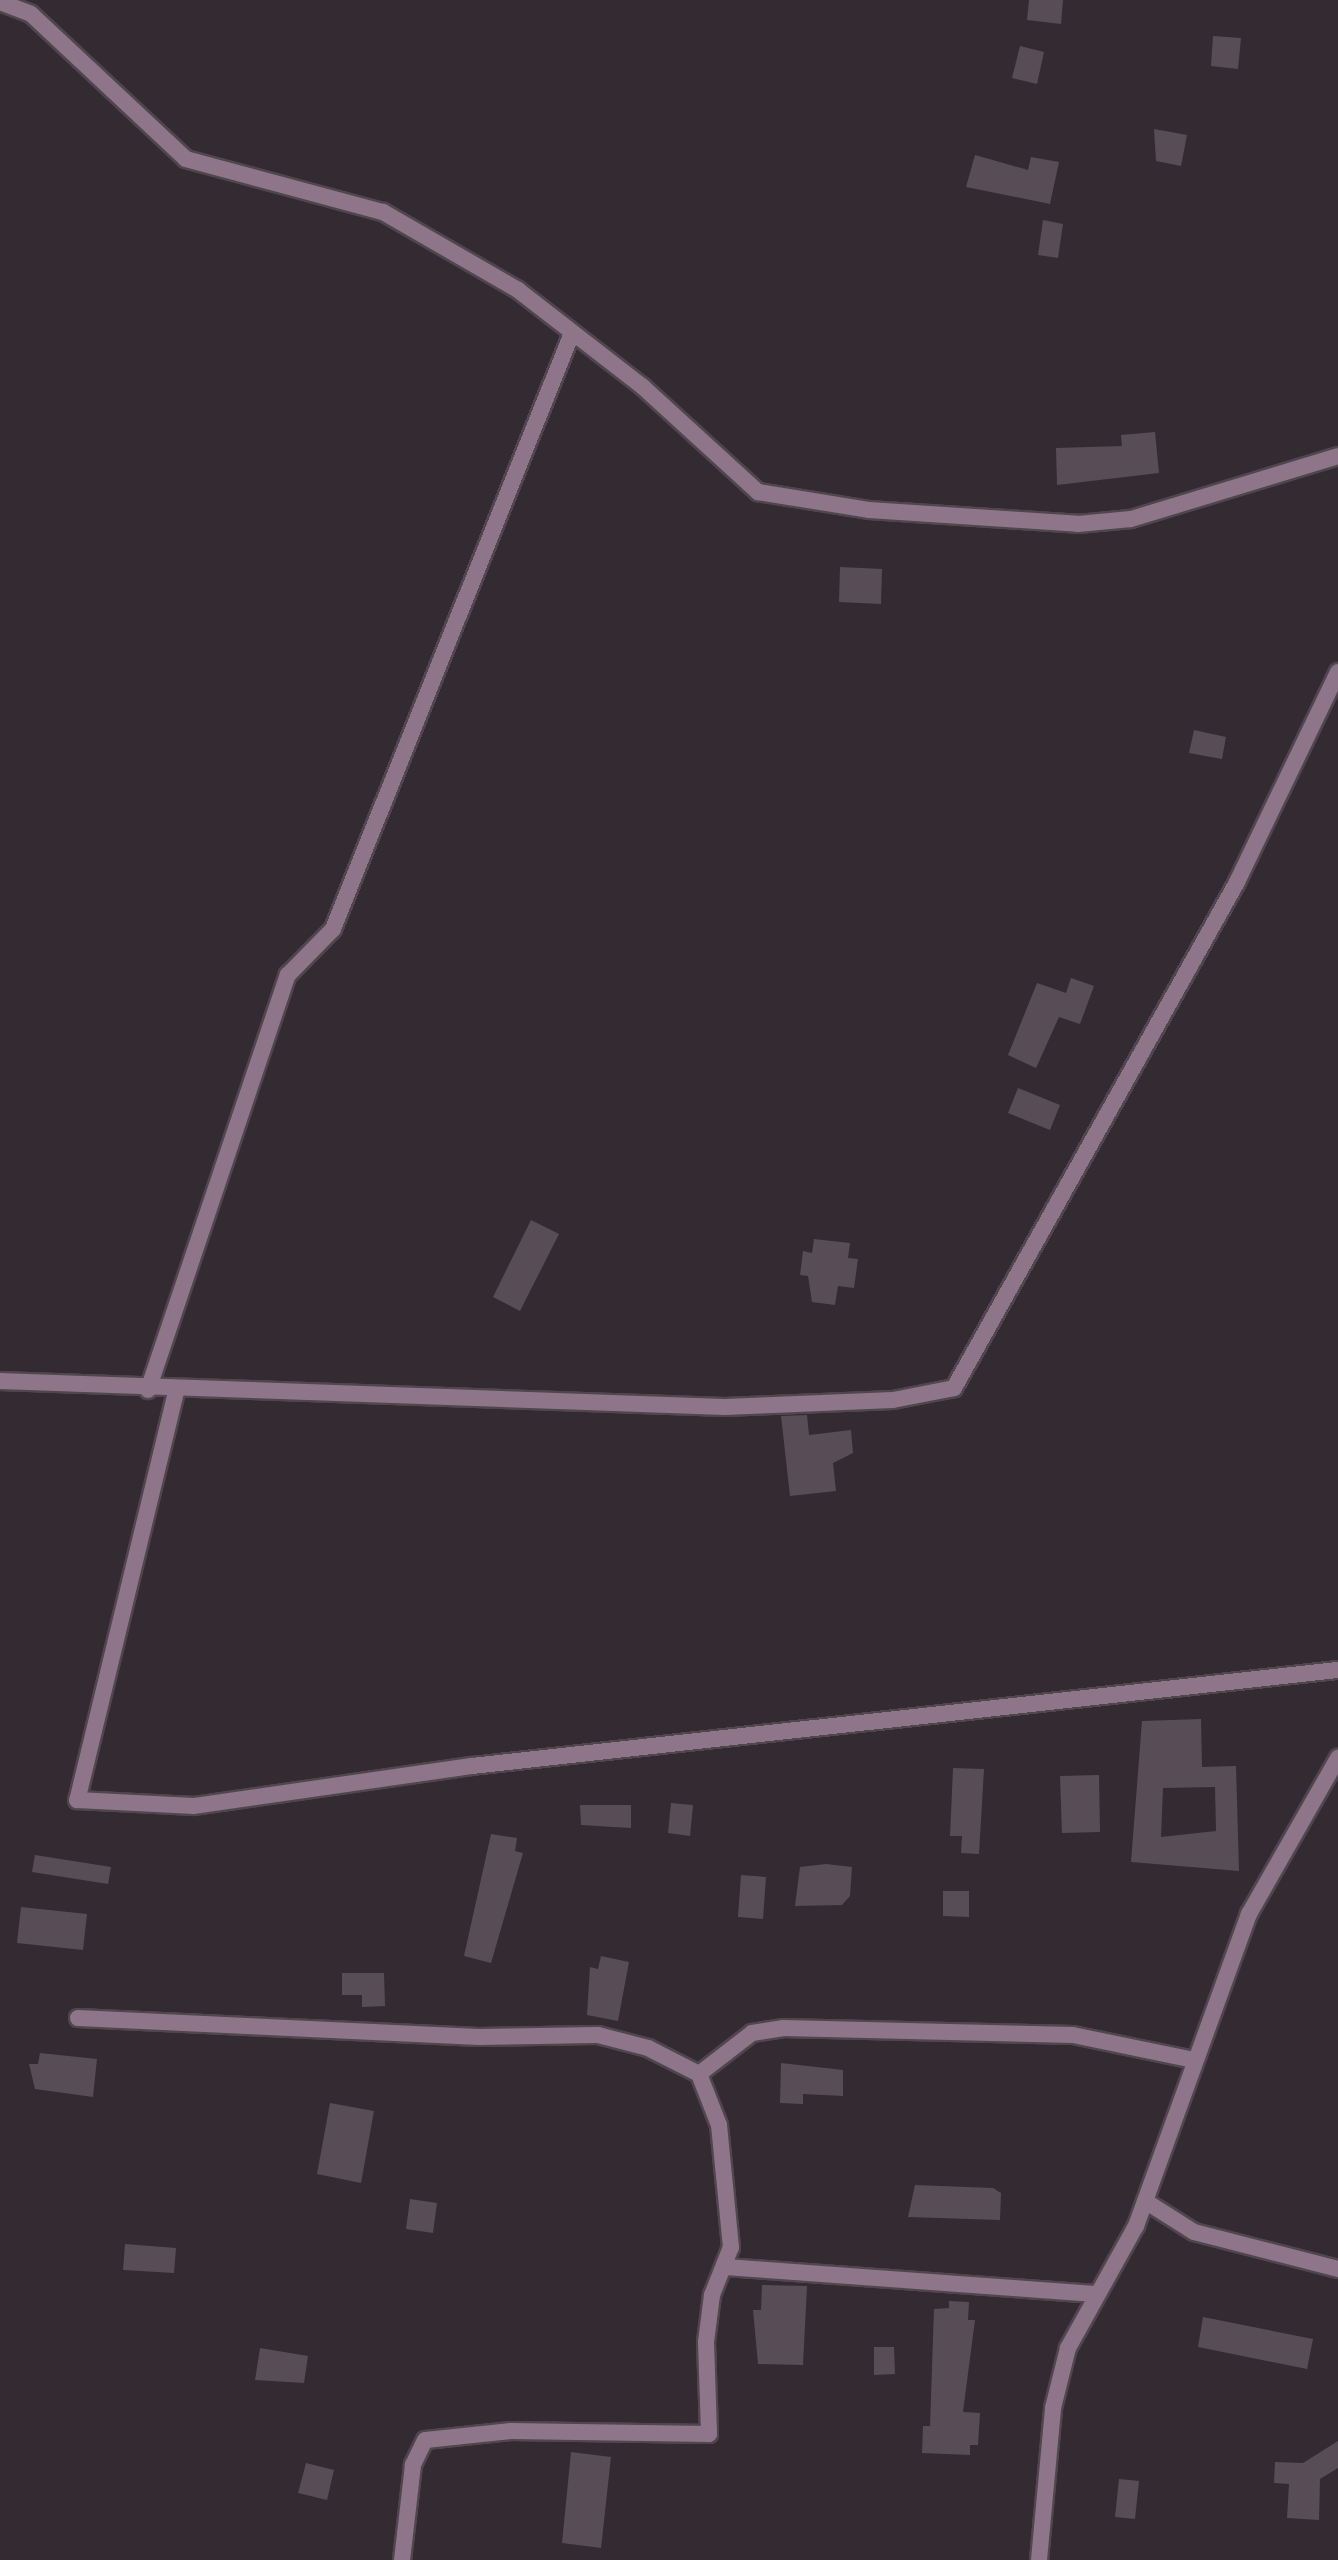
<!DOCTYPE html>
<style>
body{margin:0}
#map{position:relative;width:1338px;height:2560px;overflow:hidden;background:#342a32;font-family:Inter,sans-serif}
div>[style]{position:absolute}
.building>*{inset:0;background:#584d56}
.roads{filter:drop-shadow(2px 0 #4f464e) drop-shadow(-2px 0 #4f464e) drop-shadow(0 2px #4f464e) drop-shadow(0 -2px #4f464e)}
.minor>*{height:16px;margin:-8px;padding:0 8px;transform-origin:8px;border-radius:8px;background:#8e7589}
span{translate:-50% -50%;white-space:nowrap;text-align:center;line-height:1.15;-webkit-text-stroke:8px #2a2128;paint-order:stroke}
</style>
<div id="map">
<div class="building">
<i style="clip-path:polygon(1029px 0,1063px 0,1061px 24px,1027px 20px)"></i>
<i style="clip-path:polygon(1213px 36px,1241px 38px,1238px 69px,1211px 66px)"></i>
<i style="clip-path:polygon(1020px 46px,1044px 52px,1037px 84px,1012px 78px)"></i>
<i style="clip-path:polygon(1154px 129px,1187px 135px,1181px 166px,1156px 161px)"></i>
<i style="clip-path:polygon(975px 155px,1028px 170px,1031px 157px,1059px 162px,1050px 204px,966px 187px)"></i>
<i style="clip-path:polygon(1043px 220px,1063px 224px,1058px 258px,1038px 255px)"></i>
<i style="clip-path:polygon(1155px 432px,1159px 473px,1057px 485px,1056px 448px,1122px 446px,1121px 435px)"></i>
<i style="clip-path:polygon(840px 567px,882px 569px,881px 604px,839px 602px)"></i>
<i style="clip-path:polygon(1194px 730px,1226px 737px,1222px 759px,1189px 753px)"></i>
<i style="clip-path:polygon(1071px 978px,1094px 986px,1080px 1024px,1059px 1017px,1036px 1068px,1008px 1055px,1037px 983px,1066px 993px)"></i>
<i style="clip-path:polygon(1018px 1088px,1060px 1105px,1050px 1130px,1008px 1113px)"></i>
<i style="clip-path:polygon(531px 1220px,559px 1234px,520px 1311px,493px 1297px)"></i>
<i style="clip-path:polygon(814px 1239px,850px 1243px,848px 1258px,858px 1259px,854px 1288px,838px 1286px,835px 1305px,812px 1302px,808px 1276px,800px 1275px,803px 1251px,812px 1253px)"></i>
<i style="clip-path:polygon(807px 1415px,809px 1435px,851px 1430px,853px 1453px,833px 1463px,836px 1491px,790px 1496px,781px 1416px)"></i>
<i style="clip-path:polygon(evenodd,1201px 1719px,1202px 1767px,1236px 1766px,1239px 1871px,1131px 1862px,1142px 1721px,1201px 1719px,1215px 1787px,1216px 1831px,1161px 1837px,1163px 1788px,1215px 1787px)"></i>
<i style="clip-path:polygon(953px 1768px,984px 1769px,979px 1854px,961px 1853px,962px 1836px,950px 1836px)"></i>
<i style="clip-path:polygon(1099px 1775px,1100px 1832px,1062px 1833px,1060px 1776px)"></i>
<i style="clip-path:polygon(671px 1803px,693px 1805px,690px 1836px,668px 1833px)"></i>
<i style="clip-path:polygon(580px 1805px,631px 1805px,631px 1828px,581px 1825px)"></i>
<i style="clip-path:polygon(491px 1834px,517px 1838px,515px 1851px,523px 1853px,491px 1963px,464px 1956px)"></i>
<i style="clip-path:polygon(35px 1855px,111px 1867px,108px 1884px,32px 1872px)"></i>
<i style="clip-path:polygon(826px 1864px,852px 1867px,850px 1896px,842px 1905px,795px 1906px,800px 1867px)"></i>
<i style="clip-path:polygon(741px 1875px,766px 1877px,763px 1919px,738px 1917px)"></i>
<i style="clip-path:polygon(943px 1891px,969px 1891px,969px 1917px,943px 1916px)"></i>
<i style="clip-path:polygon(21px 1907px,87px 1914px,83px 1950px,17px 1943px)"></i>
<i style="clip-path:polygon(601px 1956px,629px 1962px,618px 2021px,587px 2015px,590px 1967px,598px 1969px)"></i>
<i style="clip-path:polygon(342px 1973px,384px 1973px,385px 2006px,362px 2007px,362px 1995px,342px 1995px)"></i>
<i style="clip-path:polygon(40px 2053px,97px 2059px,93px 2097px,35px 2089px,29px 2064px,38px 2064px)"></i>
<i style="clip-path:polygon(781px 2063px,843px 2070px,843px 2096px,803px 2094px,803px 2104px,780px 2103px)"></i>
<i style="clip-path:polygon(330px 2103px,374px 2111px,361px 2183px,317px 2174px)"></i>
<i style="clip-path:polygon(915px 2185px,993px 2188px,1001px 2193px,1000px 2220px,908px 2217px)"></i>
<i style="clip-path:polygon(410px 2199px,437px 2203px,433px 2233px,406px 2229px)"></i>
<i style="clip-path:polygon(125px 2244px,176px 2248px,174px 2273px,123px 2270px)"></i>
<i style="clip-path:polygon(762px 2285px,807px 2286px,803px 2365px,758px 2364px,753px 2310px,761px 2310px)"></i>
<i style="clip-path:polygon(949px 2301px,969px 2302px,968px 2320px,975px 2320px,963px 2412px,980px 2413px,978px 2445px,970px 2445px,970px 2455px,922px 2453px,923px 2426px,930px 2426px,934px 2309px,949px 2308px)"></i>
<i style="clip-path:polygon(1203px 2317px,1313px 2339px,1307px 2369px,1198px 2347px)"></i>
<i style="clip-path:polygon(874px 2347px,894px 2347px,895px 2374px,874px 2375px)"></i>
<i style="clip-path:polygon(260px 2348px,308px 2356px,304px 2383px,255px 2380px)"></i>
<i style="clip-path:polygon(1338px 2441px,1338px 2468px,1320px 2479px,1319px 2520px,1287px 2518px,1289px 2484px,1274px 2483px,1275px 2462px,1303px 2463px)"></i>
<i style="clip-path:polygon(571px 2452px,611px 2457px,601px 2548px,562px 2543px)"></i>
<i style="clip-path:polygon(306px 2463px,334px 2470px,327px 2500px,298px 2493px)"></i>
<i style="clip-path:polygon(1119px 2479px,1139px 2481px,1135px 2519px,1115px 2517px)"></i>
</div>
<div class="roads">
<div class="minor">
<i style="left:0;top:2px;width:33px;rotate:21deg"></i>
<i style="left:31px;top:14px;width:212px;rotate:43.1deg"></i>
<i style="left:186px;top:159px;width:204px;rotate:15.1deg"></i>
<i style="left:383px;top:212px;width:156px;rotate:30deg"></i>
<i style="left:518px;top:290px;width:158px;rotate:37.8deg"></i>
<i style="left:643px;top:387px;width:156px;rotate:42.4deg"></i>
<i style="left:758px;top:492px;width:112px;rotate:9.2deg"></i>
<i style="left:869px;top:510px;width:209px;rotate:3.8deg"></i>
<i style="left:1078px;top:524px;width:53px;rotate:-5.4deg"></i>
<i style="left:1131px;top:519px;width:216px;rotate:-16.9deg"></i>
<i style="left:0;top:1381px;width:725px;rotate:2.05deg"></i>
<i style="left:725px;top:1407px;width:168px;rotate:-2.4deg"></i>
<i style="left:893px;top:1400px;width:62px;rotate:-11.1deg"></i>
<i style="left:954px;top:1388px;width:580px;rotate:-60.78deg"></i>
<i style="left:1237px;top:882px;width:233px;rotate:-64.3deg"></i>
<i style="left:148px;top:1390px;width:438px;rotate:-71.4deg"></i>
<i style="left:288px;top:975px;width:64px;rotate:-45.6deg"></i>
<i style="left:333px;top:929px;width:642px;rotate:-68.15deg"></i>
<i style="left:176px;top:1392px;width:420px;rotate:103.6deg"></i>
<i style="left:77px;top:1800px;width:117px;rotate:2.9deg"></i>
<i style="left:194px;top:1806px;width:281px;rotate:-8.2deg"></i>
<i style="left:472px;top:1766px;width:871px;rotate:-6.33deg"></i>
<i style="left:78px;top:2018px;width:401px;rotate:2.7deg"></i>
<i style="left:479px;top:2037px;width:119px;rotate:-1deg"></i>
<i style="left:598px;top:2035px;width:52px;rotate:14.6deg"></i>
<i style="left:648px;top:2048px;width:57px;rotate:27deg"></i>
<i style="left:699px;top:2074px;width:55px;rotate:68.6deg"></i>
<i style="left:719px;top:2125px;width:123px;rotate:84.4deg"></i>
<i style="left:731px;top:2247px;width:52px;rotate:111.6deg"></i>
<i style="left:712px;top:2295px;width:47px;rotate:97.3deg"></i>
<i style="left:706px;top:2342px;width:92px;rotate:88.1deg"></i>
<i style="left:709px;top:2434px;width:198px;rotate:-179.1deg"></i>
<i style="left:511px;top:2431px;width:86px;rotate:174deg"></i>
<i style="left:425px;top:2440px;width:28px;rotate:116deg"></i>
<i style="left:413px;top:2465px;width:96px;rotate:96.6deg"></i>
<i style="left:699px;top:2074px;width:67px;rotate:-37.7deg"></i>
<i style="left:752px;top:2033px;width:32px;rotate:-9deg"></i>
<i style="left:784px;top:2028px;width:289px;rotate:1.4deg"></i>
<i style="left:1073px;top:2035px;width:124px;rotate:11.7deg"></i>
<i style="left:1145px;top:2201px;width:58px;rotate:32.3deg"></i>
<i style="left:1194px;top:2232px;width:149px;rotate:14.4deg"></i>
<i style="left:727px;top:2267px;width:368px;rotate:4.2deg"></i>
<i style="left:1039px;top:2560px;width:153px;rotate:-84.7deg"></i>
<i style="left:1053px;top:2408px;width:62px;rotate:-76deg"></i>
<i style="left:1068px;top:2348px;width:140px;rotate:-60.9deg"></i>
<i style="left:1136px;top:2226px;width:332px;rotate:-70.1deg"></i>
<i style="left:1249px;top:1914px;width:180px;rotate:-60.3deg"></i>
</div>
</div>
</div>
